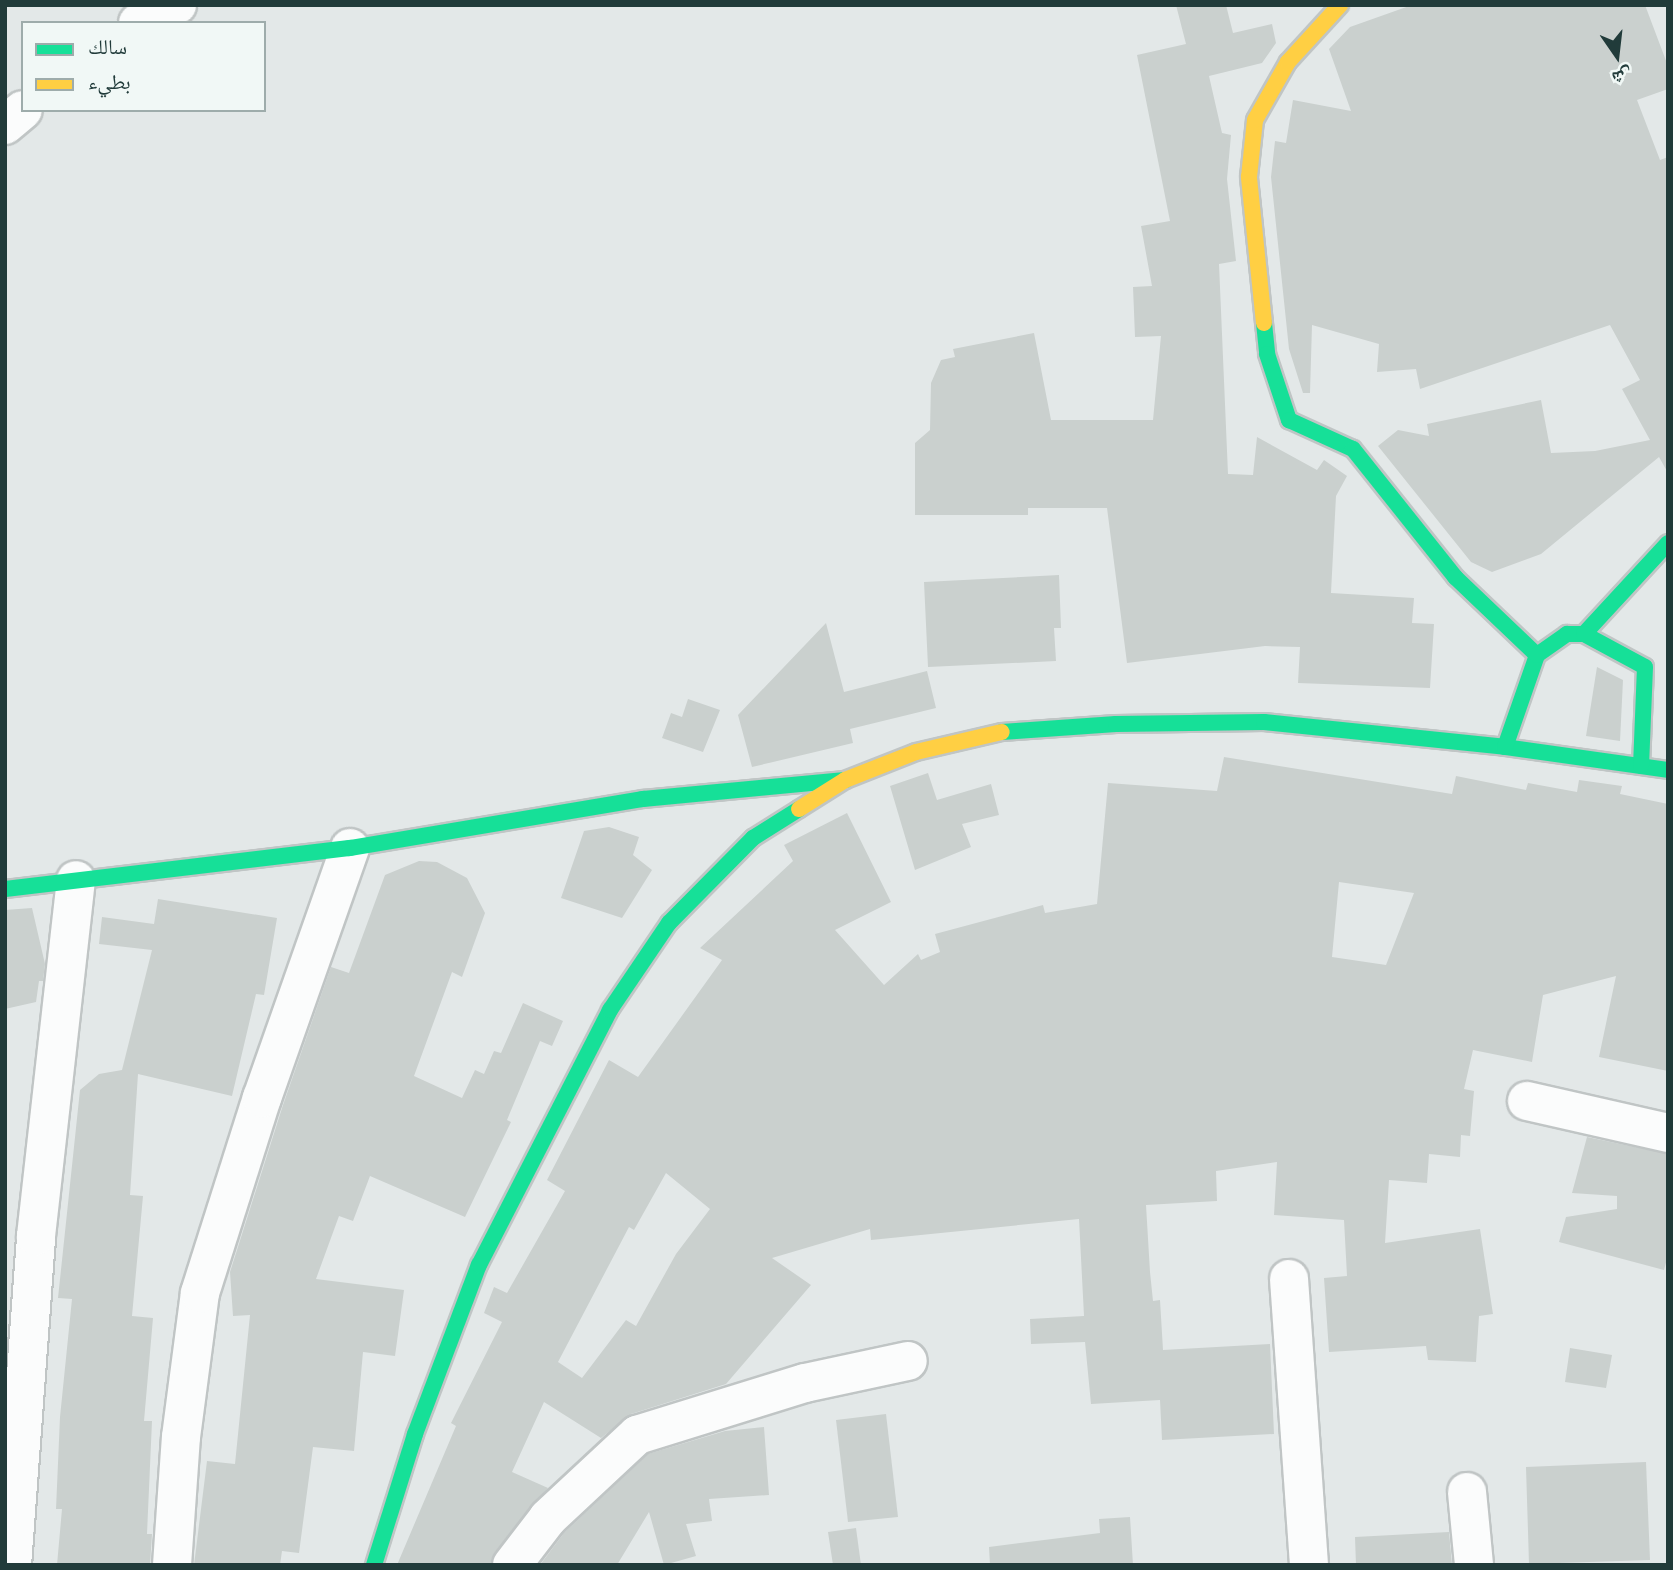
<!DOCTYPE html>
<meta charset="utf-8">
<style>
body{margin:0}
#map{position:relative;width:1673px;height:1570px;overflow:hidden;background:#e3e8e8;font-family:Montserrat,"Noto Naskh Arabic",sans-serif}
div>[style]{position:absolute}
.building>*{inset:0;background:#cad0ce}
.roads{filter:drop-shadow(2px 0 #c0c5c5) drop-shadow(-2px 0 #c0c5c5) drop-shadow(0 2px #c0c5c5) drop-shadow(0 -2px #c0c5c5)}
.street>*{height:38px;margin:-19px;padding:0 19px;transform-origin:19px;border-radius:19px;background:#fbfcfc}
.fast>*{height:16px;margin:-8px;padding:0 8px;transform-origin:8px;border-radius:8px;background:#16e098}
.slow>*{height:16px;margin:-8px;padding:0 8px;transform-origin:8px;border-radius:8px;background:#ffcf43}
span{translate:-50% -50%;white-space:nowrap;text-align:center;line-height:1.15;-webkit-text-stroke:5px #f1f8f6;paint-order:stroke}
.frame{position:absolute;inset:0;border:7px solid #213b3a;pointer-events:none}
.legend{position:absolute;left:21px;top:21px;width:245px;height:91px;box-sizing:border-box;background:#f1f8f6;border:2px solid #9eacab;margin:0;padding:9px 12px;list-style:none;font-size:21px;color:#213b3a}
.legend li{display:flex;align-items:center;gap:14px;height:35px}
.legend b{width:35px;border:2px solid #9eacab}
.north{position:absolute;left:1582px;top:21px;width:70px;height:70px;-webkit-text-stroke:5px #f1f8f6;paint-order:stroke;rotate:166deg;font-size:19px;font-weight:700;line-height:28px;text-align:center;color:#213b3a}
.north::after{content:'';display:block;margin:auto;width:24px;height:32px;background:#213b3a;clip-path:polygon(50% 0,100% 100%,50% 72%,0 100%)}
</style>
<div id="map">
<div class="building">
<i style="clip-path:polygon(1176px 5px,1226px 5px,1233px 33px,1272px 24px,1276px 43px,1262px 63px,1209px 76px,1222px 133px,1231px 135px,1227px 179px,1236px 261px,1219px 264px,1228px 474px,1253px 475px,1257px 437px,1317px 470px,1324px 460px,1347px 476px,1336px 496px,1331px 593px,1414px 598px,1412px 623px,1434px 624px,1430px 688px,1298px 683px,1300px 647px,1265px 646px,1127px 663px,1107px 508px,1028px 508px,1028px 515px,915px 515px,915px 443px,930px 430px,931px 383px,941px 360px,955px 357px,953px 349px,1034px 333px,1051px 420px,1153px 420px,1161px 336px,1135px 337px,1133px 287px,1152px 286px,1141px 226px,1170px 221px,1137px 55px,1186px 44px)"></i>
<i style="clip-path:polygon(1412px 5px,1645px 5px,1668px 66px,1668px 89px,1637px 100px,1660px 160px,1668px 157px,1668px 473px,1659px 457px,1541px 554px,1492px 572px,1471px 562px,1378px 446px,1398px 430px,1429px 436px,1427px 424px,1541px 400px,1551px 453px,1595px 451px,1650px 440px,1622px 389px,1640px 380px,1610px 325px,1420px 389px,1416px 369px,1377px 372px,1379px 344px,1312px 325px,1310px 393px,1303px 393px,1289px 349px,1271px 177px,1275px 141px,1286px 143px,1293px 100px,1351px 111px,1329px 49px,1350px 27px)"></i>
<i style="clip-path:polygon(1059px 575px,1061px 628px,1054px 628px,1056px 661px,928px 667px,924px 582px)"></i>
<i style="clip-path:polygon(826px 623px,844px 692px,927px 671px,936px 708px,850px 729px,853px 743px,752px 767px,738px 715px)"></i>
<i style="clip-path:polygon(1597px 667px,1623px 680px,1620px 741px,1586px 736px)"></i>
<i style="clip-path:polygon(688px 699px,720px 710px,703px 752px,662px 738px,671px 713px,682px 717px)"></i>
<i style="clip-path:polygon(evenodd,1224px 757px,1452px 794px,1456px 776px,1526px 790px,1528px 783px,1577px 792px,1579px 780px,1622px 786px,1620px 794px,1668px 804px,1668px 1071px,1599px 1057px,1616px 976px,1543px 995px,1532px 1062px,1473px 1050px,1464px 1089px,1474px 1091px,1470px 1136px,1461px 1135px,1460px 1157px,1429px 1154px,1427px 1183px,1389px 1180px,1385px 1243px,1480px 1229px,1493px 1314px,1479px 1316px,1476px 1362px,1428px 1360px,1426px 1346px,1329px 1352px,1324px 1278px,1347px 1276px,1344px 1220px,1274px 1215px,1277px 1162px,1216px 1171px,1217px 1201px,1146px 1205px,1150px 1272px,1153px 1301px,1160px 1300px,1163px 1350px,1270px 1344px,1274px 1434px,1162px 1440px,1160px 1400px,1091px 1404px,1085px 1342px,1031px 1344px,1030px 1319px,1084px 1316px,1079px 1219px,871px 1240px,870px 1229px,772px 1258px,811px 1285px,726px 1384px,631px 1414px,601px 1438px,544px 1402px,512px 1472px,548px 1488px,495px 1552px,491px 1565px,397px 1565px,456px 1426px,451px 1423px,502px 1322px,484px 1313px,494px 1287px,507px 1293px,565px 1191px,547px 1180px,609px 1060px,638px 1077px,722px 960px,700px 948px,793px 861px,784px 845px,847px 813px,891px 902px,835px 930px,884px 985px,918px 954px,921px 960px,940px 952px,935px 934px,1043px 905px,1045px 913px,1097px 904px,1108px 783px,1217px 791px,1224px 757px,1339px 882px,1414px 893px,1386px 965px,1332px 957px,1339px 882px,1224px 757px,666px 1173px,710px 1209px,676px 1254px,636px 1326px,626px 1320px,582px 1378px,558px 1362px,629px 1227px,634px 1230px,666px 1173px)"></i>
<i style="clip-path:polygon(928px 773px,937px 800px,991px 784px,999px 815px,962px 824px,971px 847px,915px 870px,890px 786px)"></i>
<i style="clip-path:polygon(609px 827px,639px 837px,633px 855px,652px 870px,622px 918px,561px 898px,584px 831px)"></i>
<i style="clip-path:polygon(419px 861px,437px 862px,467px 878px,485px 913px,462px 977px,452px 972px,414px 1076px,462px 1098px,475px 1070px,484px 1074px,494px 1051px,501px 1053px,523px 1003px,563px 1021px,552px 1046px,540px 1041px,507px 1120px,511px 1122px,465px 1217px,370px 1176px,353px 1221px,339px 1216px,316px 1279px,404px 1290px,395px 1356px,363px 1352px,354px 1451px,313px 1447px,299px 1553px,282px 1551px,280px 1565px,194px 1565px,207px 1461px,235px 1464px,250px 1315px,233px 1316px,230px 1272px,283px 1105px,331px 967px,349px 973px,385px 875px)"></i>
<i style="clip-path:polygon(158px 899px,277px 918px,264px 995px,256px 994px,232px 1096px,138px 1074px,130px 1195px,143px 1196px,132px 1316px,153px 1318px,144px 1421px,152px 1421px,147px 1534px,152px 1534px,150px 1565px,57px 1565px,62px 1509px,56px 1509px,60px 1417px,72px 1299px,58px 1298px,80px 1090px,99px 1074px,122px 1070px,152px 950px,99px 944px,102px 917px,154px 924px)"></i>
<i style="clip-path:polygon(32px 908px,45px 964px,43px 981px,39px 981px,36px 1002px,5px 1009px,5px 910px)"></i>
<i style="clip-path:polygon(1587px 1137px,1668px 1154px,1668px 1255px,1664px 1270px,1559px 1242px,1566px 1217px,1617px 1209px,1617px 1196px,1572px 1193px)"></i>
<i style="clip-path:polygon(1570px 1348px,1612px 1355px,1606px 1388px,1565px 1382px)"></i>
<i style="clip-path:polygon(886px 1414px,898px 1517px,848px 1522px,836px 1420px)"></i>
<i style="clip-path:polygon(764px 1427px,769px 1495px,709px 1499px,712px 1521px,686px 1524px,696px 1556px,664px 1565px,649px 1512px,617px 1565px,540px 1565px,564px 1533px,648px 1454px,725px 1431px)"></i>
<i style="clip-path:polygon(1646px 1462px,1650px 1560px,1529px 1564px,1526px 1467px)"></i>
<i style="clip-path:polygon(1130px 1517px,1133px 1565px,990px 1565px,989px 1547px,1100px 1533px,1099px 1519px)"></i>
<i style="clip-path:polygon(856px 1528px,861px 1565px,833px 1565px,828px 1532px)"></i>
<i style="clip-path:polygon(1449px 1532px,1452px 1565px,1356px 1565px,1355px 1537px)"></i>
</div>
<div class="roads">
<div class="street">
<i style="left:138px;top:23px;width:43px;rotate:-24.8deg"></i>
<i style="left:5px;top:125px;width:23px;rotate:-40deg"></i>
<i style="left:1527px;top:1101px;width:145px;rotate:12.8deg"></i>
<i style="left:1289px;top:1279px;width:287px;rotate:86deg"></i>
<i style="left:1467px;top:1492px;width:73px;rotate:84.5deg"></i>
<i style="left:12px;top:1565px;width:330px;rotate:-85.8deg"></i>
<i style="left:36px;top:1236px;width:358px;rotate:-83.6deg"></i>
<i style="left:172px;top:1565px;width:128px;rotate:-86deg"></i>
<i style="left:181px;top:1437px;width:145px;rotate:-82.5deg"></i>
<i style="left:200px;top:1293px;width:205px;rotate:-72.4deg"></i>
<i style="left:262px;top:1098px;width:265px;rotate:-70.6deg"></i>
<i style="left:512px;top:1565px;width:59px;rotate:-52.5deg"></i>
<i style="left:548px;top:1518px;width:122px;rotate:-43deg"></i>
<i style="left:637px;top:1435px;width:176px;rotate:-17.2deg"></i>
<i style="left:805px;top:1383px;width:105px;rotate:-12.1deg"></i>
</div>
<div class="fast">
<i style="left:1264px;top:323px;width:31px;rotate:84deg"></i>
<i style="left:1267px;top:354px;width:70px;rotate:71.6deg"></i>
<i style="left:1289px;top:420px;width:70px;rotate:24.4deg"></i>
<i style="left:1353px;top:449px;width:164px;rotate:51.4deg"></i>
<i style="left:1455px;top:577px;width:113px;rotate:43.6deg"></i>
<i style="left:1584px;top:634px;width:124px;rotate:-47.3deg"></i>
<i style="left:1002px;top:732px;width:114px;rotate:-4deg"></i>
<i style="left:1116px;top:724px;width:148px;rotate:-0.8deg"></i>
<i style="left:1264px;top:722px;width:242px;rotate:5.9deg"></i>
<i style="left:1505px;top:747px;width:165px;rotate:8deg"></i>
<i style="left:1505px;top:747px;width:97px;rotate:-70.8deg"></i>
<i style="left:1537px;top:655px;width:37px;rotate:-35deg"></i>
<i style="left:1567px;top:634px;width:17px"></i>
<i style="left:1584px;top:634px;width:69px;rotate:28.4deg"></i>
<i style="left:1645px;top:667px;width:99px;rotate:92.3deg"></i>
<i style="left:5px;top:889px;width:347px;rotate:-6.8deg"></i>
<i style="left:350px;top:848px;width:297px;rotate:-9.5deg"></i>
<i style="left:643px;top:799px;width:203px;rotate:-5.4deg"></i>
<i style="left:374px;top:1565px;width:137px;rotate:-72.6deg"></i>
<i style="left:415px;top:1434px;width:181px;rotate:-69.3deg"></i>
<i style="left:479px;top:1265px;width:287px;rotate:-62.8deg"></i>
<i style="left:610px;top:1010px;width:105px;rotate:-55.9deg"></i>
<i style="left:669px;top:923px;width:120px;rotate:-45.3deg"></i>
<i style="left:753px;top:838px;width:54px;rotate:-32.2deg"></i>
</div>
<div class="slow">
<i style="left:1264px;top:323px;width:147px;rotate:-95.9deg"></i>
<i style="left:1249px;top:177px;width:57px;rotate:-84deg"></i>
<i style="left:1255px;top:120px;width:67px;rotate:-60.4deg"></i>
<i style="left:1288px;top:62px;width:77px;rotate:-47.6deg"></i>
<i style="left:799px;top:809px;width:54px;rotate:-32.2deg"></i>
<i style="left:845px;top:780px;width:76px;rotate:-21.5deg"></i>
<i style="left:916px;top:752px;width:88px;rotate:-13.1deg"></i>
</div>
</div>
<div class="frame"></div>
<ul class="legend">
<li><b style="height:9px;background:#16e098"></b>سالك</li>
<li><b style="height:9px;background:#ffcf43"></b>بطيء</li>
</ul>
<div class="north">ش</div>
</div>
